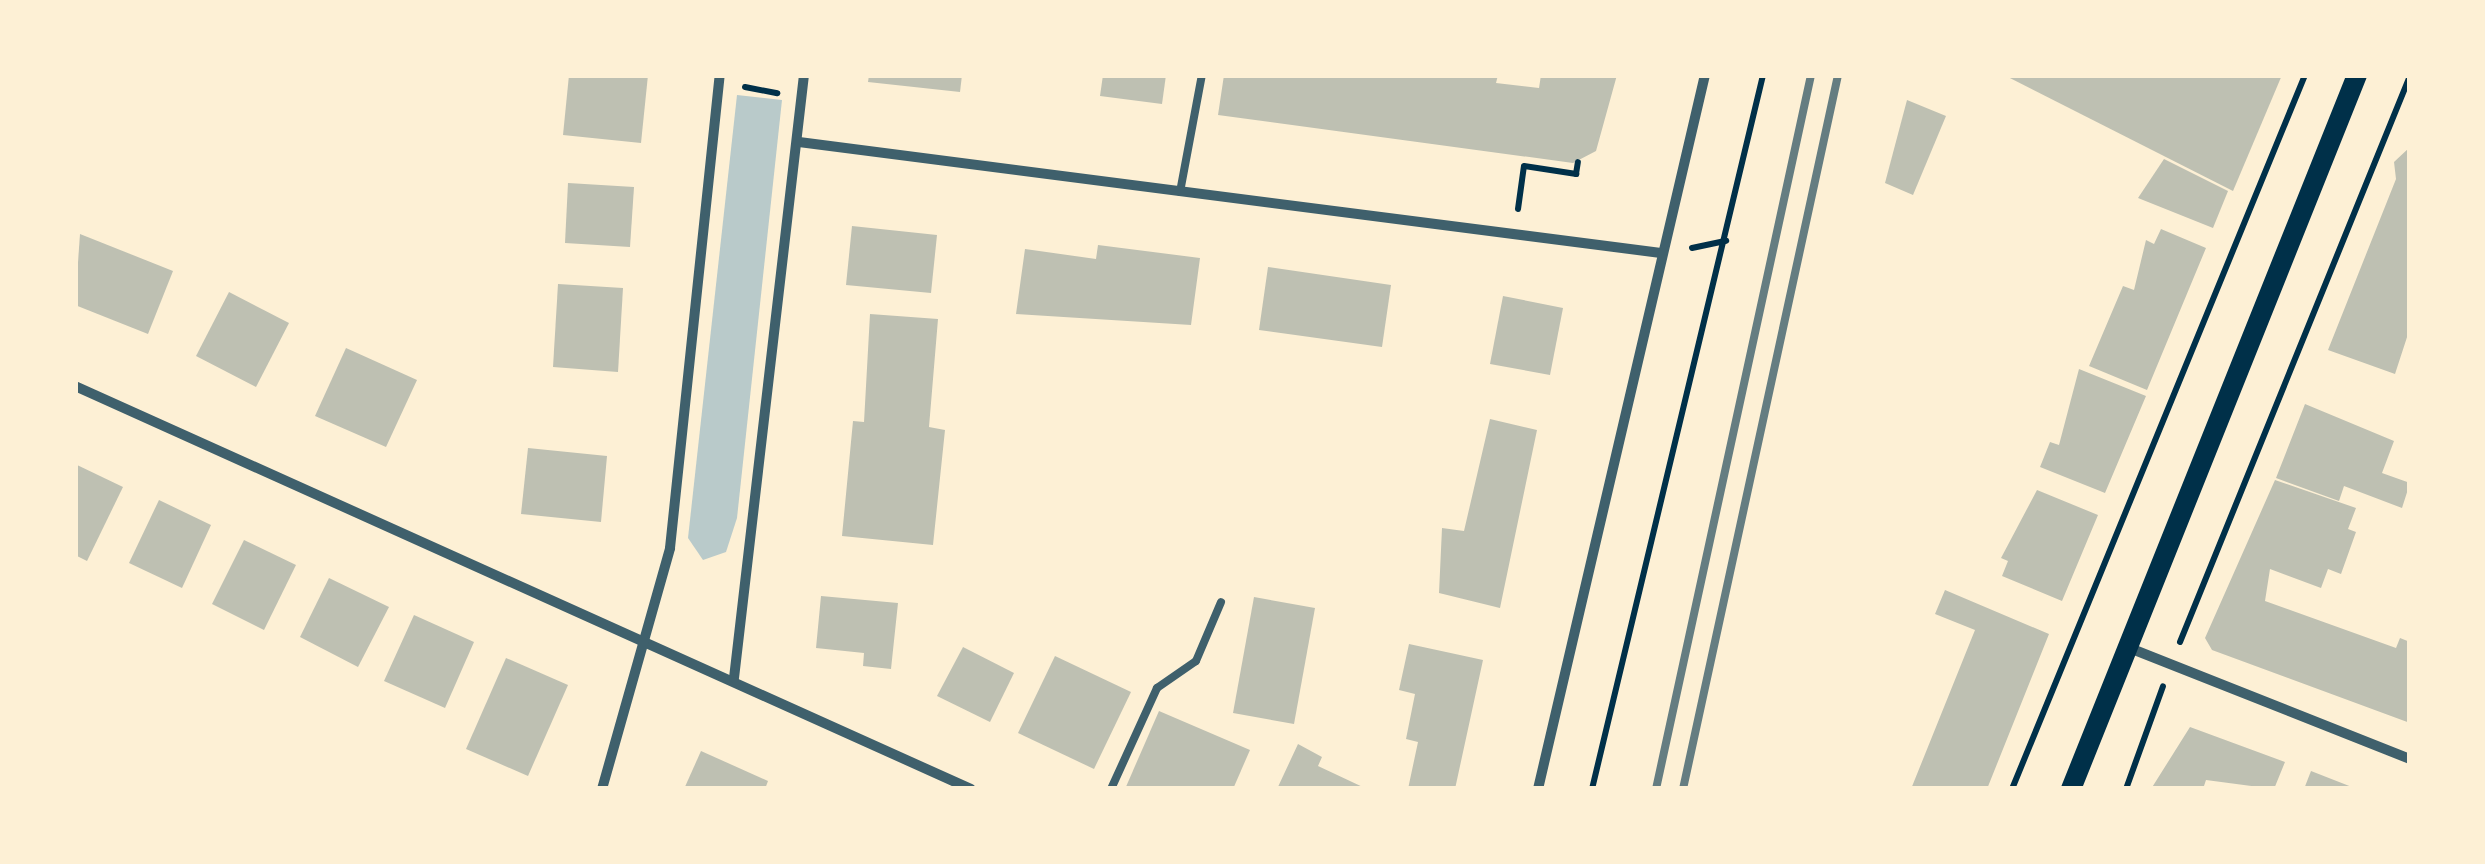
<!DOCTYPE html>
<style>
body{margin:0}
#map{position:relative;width:2485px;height:864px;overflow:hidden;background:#fdf0d5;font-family:Quicksand,sans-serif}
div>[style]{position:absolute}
.green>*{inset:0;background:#b9caca}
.building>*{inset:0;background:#bec0b2}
.path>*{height:6px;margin:-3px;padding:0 3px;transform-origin:3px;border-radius:3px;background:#003049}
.service>*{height:8px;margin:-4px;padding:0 4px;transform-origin:4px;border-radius:4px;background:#3f606c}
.minor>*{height:10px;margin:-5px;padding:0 5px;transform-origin:5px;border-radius:5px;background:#3f606c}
.secondary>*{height:20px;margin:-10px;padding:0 10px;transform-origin:10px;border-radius:10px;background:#003049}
.rail>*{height:8px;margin:-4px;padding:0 4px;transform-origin:4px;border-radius:4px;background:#657d81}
span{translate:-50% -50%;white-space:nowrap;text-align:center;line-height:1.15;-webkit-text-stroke:10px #fdf0d5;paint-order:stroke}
.frame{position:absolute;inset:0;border:78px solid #fdf0d5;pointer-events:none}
</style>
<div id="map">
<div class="green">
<i style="clip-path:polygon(737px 95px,782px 100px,737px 518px,726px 552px,703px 560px,688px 538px)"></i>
</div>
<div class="building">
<i style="clip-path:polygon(569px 75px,648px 75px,641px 143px,563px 135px)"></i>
<i style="clip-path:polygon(869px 75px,962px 75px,960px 92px,868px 82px)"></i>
<i style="clip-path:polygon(1103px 75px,1166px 75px,1162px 104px,1100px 96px)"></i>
<i style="clip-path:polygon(1224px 75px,1498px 75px,1496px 83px,1539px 88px,1541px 75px,1617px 75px,1596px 151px,1573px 163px,1218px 115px)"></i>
<i style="clip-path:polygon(2004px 75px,2282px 75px,2233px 191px)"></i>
<i style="clip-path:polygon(1907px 100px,1946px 116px,1913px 195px,1885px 183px)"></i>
<i style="clip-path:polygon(2410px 147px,2410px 328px,2395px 374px,2328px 350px,2396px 179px,2394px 162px)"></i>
<i style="clip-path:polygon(2164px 159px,2228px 191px,2213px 228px,2138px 198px)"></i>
<i style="clip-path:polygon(568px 183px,634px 187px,630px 247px,565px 243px)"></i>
<i style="clip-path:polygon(852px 226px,937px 235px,931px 293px,846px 285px)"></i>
<i style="clip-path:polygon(2161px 229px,2206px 248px,2147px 390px,2089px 366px,2123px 286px,2134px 290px,2146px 240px,2154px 244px)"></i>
<i style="clip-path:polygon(80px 234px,173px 271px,148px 334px,75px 305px)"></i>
<i style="clip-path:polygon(1098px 245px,1200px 258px,1191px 325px,1016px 314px,1025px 249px,1096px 259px)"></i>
<i style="clip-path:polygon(1268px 267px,1391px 285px,1382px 347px,1259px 330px)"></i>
<i style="clip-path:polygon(558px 284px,623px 288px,618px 372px,553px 367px)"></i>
<i style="clip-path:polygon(229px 292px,289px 323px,256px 387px,196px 356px)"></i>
<i style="clip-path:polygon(1503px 296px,1563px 308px,1550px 375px,1490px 364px)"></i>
<i style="clip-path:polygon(870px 314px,938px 319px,929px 427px,945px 430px,933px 545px,842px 536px,853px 421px,864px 422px)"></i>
<i style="clip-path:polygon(346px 348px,417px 380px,386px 447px,315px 416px)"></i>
<i style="clip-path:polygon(2079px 369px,2146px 396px,2105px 493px,2040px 467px,2050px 442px,2059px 445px)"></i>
<i style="clip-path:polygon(2305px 404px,2394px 441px,2382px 473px,2410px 483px,2402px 508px,2344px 486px,2339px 501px,2276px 478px)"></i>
<i style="clip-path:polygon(1490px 419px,1537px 430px,1500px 608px,1439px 593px,1442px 528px,1464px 531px)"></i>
<i style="clip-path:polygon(528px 448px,607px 456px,601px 522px,521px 514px)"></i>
<i style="clip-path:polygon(75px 464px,123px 487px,87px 561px,75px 555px)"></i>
<i style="clip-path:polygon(2275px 480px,2356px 508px,2348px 529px,2356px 532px,2341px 574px,2328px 569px,2321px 588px,2270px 569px,2265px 601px,2396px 648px,2400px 638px,2410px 642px,2410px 723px,2212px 650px,2205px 638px)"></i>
<i style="clip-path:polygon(2037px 490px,2098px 515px,2062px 601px,2002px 576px,2008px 561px,2001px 558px)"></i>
<i style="clip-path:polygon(159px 500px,211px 525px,182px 588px,129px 563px)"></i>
<i style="clip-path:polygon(244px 540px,296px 565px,264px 630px,212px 604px)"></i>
<i style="clip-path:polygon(329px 578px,389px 607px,358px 667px,300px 637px)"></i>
<i style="clip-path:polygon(1945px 590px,2049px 634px,1987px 789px,1911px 789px,1975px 630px,1935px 614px)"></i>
<i style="clip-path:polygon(821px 596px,898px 603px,891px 669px,863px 666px,864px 653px,816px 648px)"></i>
<i style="clip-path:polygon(1254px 597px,1315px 608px,1294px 724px,1233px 713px)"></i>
<i style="clip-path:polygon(414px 615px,474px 642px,445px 708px,384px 681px)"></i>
<i style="clip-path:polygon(1409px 644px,1483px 660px,1455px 789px,1408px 789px,1418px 742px,1406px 739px,1415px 694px,1399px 690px)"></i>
<i style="clip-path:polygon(963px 647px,1014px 673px,990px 722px,937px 696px)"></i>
<i style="clip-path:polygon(1055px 656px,1131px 692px,1094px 769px,1018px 733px)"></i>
<i style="clip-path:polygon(506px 658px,568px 685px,528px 776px,466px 749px)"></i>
<i style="clip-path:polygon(1159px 711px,1250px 750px,1233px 789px,1125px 789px)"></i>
<i style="clip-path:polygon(2190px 727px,2285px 762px,2274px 789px,2206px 780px,2203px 789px,2151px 789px)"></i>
<i style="clip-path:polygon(1298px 744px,1322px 757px,1318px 766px,1367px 789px,1277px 789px)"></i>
<i style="clip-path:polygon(701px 751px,768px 781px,765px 789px,684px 789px)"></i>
<i style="clip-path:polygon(2311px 771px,2357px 789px,2304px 789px)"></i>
</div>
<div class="path">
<i style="left:745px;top:87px;width:33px;rotate:11deg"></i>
<i style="left:1518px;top:209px;width:43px;rotate:-82.1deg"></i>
<i style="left:1524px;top:166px;width:53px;rotate:8.7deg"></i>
<i style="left:1576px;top:174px;width:12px;rotate:-81deg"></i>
<i style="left:1692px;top:248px;width:35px;rotate:-12deg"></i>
<i style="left:2180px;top:642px;width:611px;rotate:-67.89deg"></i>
<i style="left:1592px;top:789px;width:734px;rotate:-76.53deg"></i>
<i style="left:2012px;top:789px;width:772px;rotate:-67.69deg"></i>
<i style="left:2126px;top:789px;width:109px;rotate:-70.2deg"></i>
</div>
<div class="service">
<i style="left:1180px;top:192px;width:119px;rotate:-79.4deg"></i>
<i style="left:1111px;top:789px;width:111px;rotate:-65.5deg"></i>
<i style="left:1157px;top:688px;width:47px;rotate:-34.7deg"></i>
<i style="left:1196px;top:661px;width:64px;rotate:-67deg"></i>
</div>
<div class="minor">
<i style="left:799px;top:142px;width:869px;rotate:7.34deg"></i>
<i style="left:75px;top:386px;width:982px;rotate:24.22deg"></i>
<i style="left:2127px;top:647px;width:304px;rotate:21.6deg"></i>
<i style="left:734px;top:678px;width:607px;rotate:-83.38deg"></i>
<i style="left:602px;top:789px;width:250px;rotate:-74.2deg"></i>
<i style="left:670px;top:548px;width:476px;rotate:-84deg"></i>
<i style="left:1538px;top:789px;width:733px;rotate:-76.84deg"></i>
</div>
<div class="secondary">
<i style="left:2071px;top:789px;width:769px;rotate:-68.17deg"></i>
</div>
<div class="rail">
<i style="left:1656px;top:789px;width:731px;rotate:-77.75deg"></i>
<i style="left:1683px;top:789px;width:731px;rotate:-77.75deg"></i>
</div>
<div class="frame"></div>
</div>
